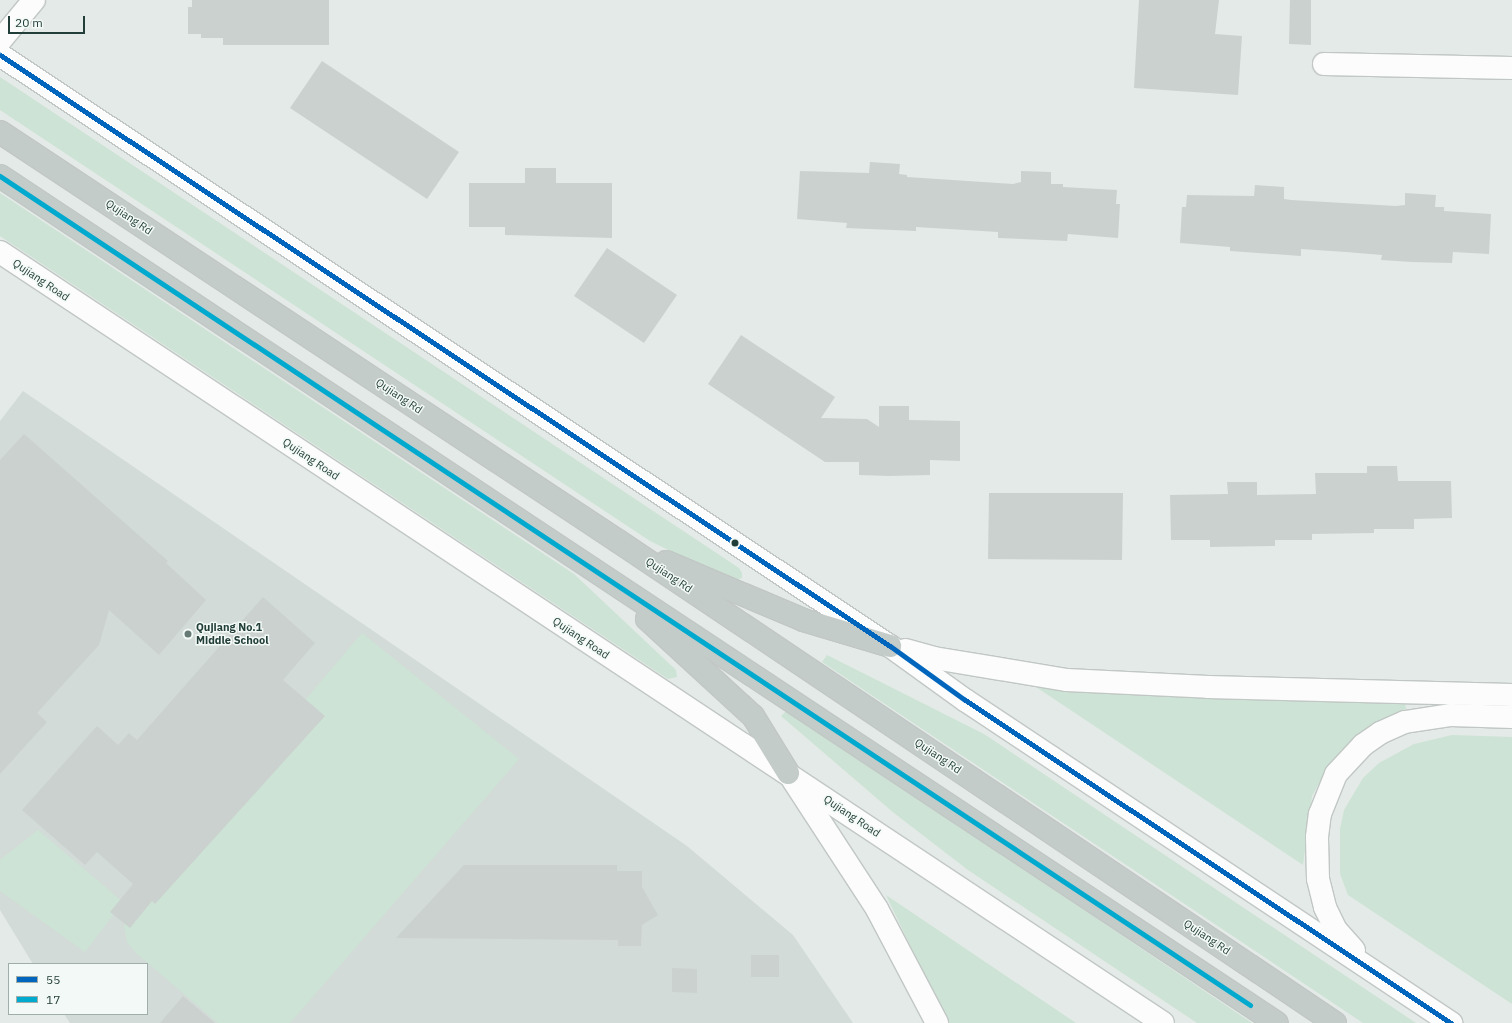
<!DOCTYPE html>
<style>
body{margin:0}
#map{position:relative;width:1512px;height:1023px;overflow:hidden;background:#e4eae7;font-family:"IBM Plex Sans",sans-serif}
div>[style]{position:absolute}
.built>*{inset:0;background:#d2dbd7}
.green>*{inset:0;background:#cde3d5}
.building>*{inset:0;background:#cbd1cf}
.roads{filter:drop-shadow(1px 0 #c1c7c5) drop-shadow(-1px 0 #c1c7c5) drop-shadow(0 1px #c1c7c5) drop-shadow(0 -1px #c1c7c5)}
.minor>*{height:22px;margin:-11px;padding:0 11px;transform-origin:11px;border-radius:11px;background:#fbfcfb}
.tertiary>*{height:22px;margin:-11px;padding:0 11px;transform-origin:11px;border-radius:11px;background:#fbfcfb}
.secondary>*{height:22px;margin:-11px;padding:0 11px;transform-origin:11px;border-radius:11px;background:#fbfcfb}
.trunk>*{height:22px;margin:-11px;padding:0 11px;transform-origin:11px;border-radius:11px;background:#c4ccca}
.bus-1>*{height:5px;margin:-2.5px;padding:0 2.5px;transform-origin:2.5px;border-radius:2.5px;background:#0065bd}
.bus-2>*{height:5px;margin:-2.5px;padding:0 2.5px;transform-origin:2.5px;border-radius:2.5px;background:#00a9ce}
.dots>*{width:11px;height:11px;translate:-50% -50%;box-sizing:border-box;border:2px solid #f3f9f6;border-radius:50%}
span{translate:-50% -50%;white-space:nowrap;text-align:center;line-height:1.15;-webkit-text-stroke:3px #f3f9f6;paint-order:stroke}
.street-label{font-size:11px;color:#223e38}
.poi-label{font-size:11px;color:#223e38;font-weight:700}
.left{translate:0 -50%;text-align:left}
.legend{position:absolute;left:8px;top:963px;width:140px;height:52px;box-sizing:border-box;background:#f3f9f6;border:1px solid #9faeaa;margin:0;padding:5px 7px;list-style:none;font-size:12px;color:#223e38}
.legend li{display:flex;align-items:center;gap:8px;height:20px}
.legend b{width:20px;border:1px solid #9faeaa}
.scale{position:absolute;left:8px;top:16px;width:77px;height:18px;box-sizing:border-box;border:2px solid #223e38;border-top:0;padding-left:5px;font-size:12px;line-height:14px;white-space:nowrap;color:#223e38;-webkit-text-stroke:3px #f3f9f6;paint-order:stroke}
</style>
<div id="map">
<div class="built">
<i style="clip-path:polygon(23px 391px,687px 846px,793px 935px,853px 1023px,70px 1023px,64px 1014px,147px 1014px,147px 964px,33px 964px,0 910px,0 421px)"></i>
</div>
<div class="green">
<i style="clip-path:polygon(0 77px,739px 568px,742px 573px,742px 578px,732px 581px,650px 541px,0 110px)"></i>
<i style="clip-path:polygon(0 193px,574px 574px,676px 670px,677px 677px,668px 679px,0 236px)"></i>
<i style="clip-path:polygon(362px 633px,519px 759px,290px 1023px,218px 1023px,136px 953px,127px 942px,124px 926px,127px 910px)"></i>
<i style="clip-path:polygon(827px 655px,984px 734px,1416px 1023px,1363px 1023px,822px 662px)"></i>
<i style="clip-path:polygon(1036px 687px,1081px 692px,1405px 702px,1406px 709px,1373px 725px,1338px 756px,1323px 776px,1312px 796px,1303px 865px)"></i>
<i style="clip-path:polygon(787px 710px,1252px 1023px,1197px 1023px,968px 870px,894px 813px,781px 716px)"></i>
<i style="clip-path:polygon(1452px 735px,1512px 737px,1512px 1004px,1348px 895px,1340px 874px,1340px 829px,1344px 810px,1363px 778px,1379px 763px,1414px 744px)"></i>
<i style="clip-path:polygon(38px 830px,123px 902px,85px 952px,0 891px,0 860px)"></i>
<i style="clip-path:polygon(886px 895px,1076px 1023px,947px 1023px)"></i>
</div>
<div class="building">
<i style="clip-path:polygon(192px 0,329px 0,329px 45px,223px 45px,223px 38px,201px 38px,201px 34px,188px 34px,188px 7px,192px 7px)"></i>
<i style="clip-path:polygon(1139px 0,1219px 0,1215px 34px,1242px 36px,1238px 95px,1134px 88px)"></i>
<i style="clip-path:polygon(1290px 0,1311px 0,1311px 45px,1289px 44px)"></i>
<i style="clip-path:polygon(322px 61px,459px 152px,427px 199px,290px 108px)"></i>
<i style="clip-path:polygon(870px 162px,900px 164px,899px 174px,907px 175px,907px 177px,1013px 184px,1021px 182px,1021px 171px,1051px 172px,1051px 184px,1063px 184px,1063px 187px,1117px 190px,1116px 204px,1120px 204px,1118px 238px,1068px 234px,1067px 241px,998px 238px,998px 232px,916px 227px,916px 231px,846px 228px,847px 223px,797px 219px,800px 171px,869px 173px)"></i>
<i style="clip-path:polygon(525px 168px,556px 168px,556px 183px,612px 183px,612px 238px,505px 235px,505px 227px,469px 227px,469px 183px,525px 183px)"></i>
<i style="clip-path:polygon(1255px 185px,1284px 187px,1284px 199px,1291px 200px,1396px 206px,1405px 205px,1405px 193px,1436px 195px,1435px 207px,1444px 207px,1444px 211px,1491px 214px,1489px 254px,1453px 252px,1452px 263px,1412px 262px,1381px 260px,1382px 255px,1346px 252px,1301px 249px,1301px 256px,1230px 251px,1230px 247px,1180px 243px,1182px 207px,1186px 207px,1187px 195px,1254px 196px)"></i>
<i style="clip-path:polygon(607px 248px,677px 295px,644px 343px,574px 296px)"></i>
<i style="clip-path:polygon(741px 335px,835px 397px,821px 418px,867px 419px,879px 427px,879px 406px,909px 406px,909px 420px,960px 421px,960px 461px,930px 460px,930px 475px,889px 476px,859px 475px,859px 462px,825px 462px,708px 384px)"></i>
<i style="clip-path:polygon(24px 434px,168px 561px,166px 563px,206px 600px,159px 655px,109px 610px,99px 645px,37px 713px,47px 722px,0 774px,0 460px)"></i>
<i style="clip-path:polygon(1367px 466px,1397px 466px,1398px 481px,1451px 481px,1452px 518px,1414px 519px,1414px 529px,1374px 529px,1374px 533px,1312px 534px,1312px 540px,1275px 540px,1275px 546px,1210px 547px,1210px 540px,1171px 540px,1170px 495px,1228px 494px,1227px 482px,1257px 482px,1257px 495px,1316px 494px,1315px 473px,1367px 473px)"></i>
<i style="clip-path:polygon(989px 493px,1123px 493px,1122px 560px,988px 559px)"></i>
<i style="clip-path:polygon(263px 597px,315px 643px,283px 680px,325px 716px,155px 904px,152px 901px,130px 928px,110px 912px,133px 884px,97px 852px,85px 865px,22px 810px,97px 726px,118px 745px,129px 733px,137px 740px)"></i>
<i style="clip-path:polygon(464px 865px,617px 865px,617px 871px,642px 871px,642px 887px,658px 915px,642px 925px,641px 946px,618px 946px,618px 940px,396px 938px)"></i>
<i style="clip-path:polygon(751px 955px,779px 955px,779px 977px,751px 977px)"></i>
<i style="clip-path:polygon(672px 968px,697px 969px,697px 993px,672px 992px)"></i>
<i style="clip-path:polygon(183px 996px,215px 1023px,160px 1023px)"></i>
</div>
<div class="roads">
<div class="minor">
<i style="left:1324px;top:64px;width:188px;rotate:1.2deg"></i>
</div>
<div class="tertiary">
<i style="left:0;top:41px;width:53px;rotate:-50.3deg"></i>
</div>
<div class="secondary">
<i style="left:0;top:55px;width:1068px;rotate:33.59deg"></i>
<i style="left:890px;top:646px;width:92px;rotate:35.8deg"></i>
<i style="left:965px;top:700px;width:584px;rotate:33.61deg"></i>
<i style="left:0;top:252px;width:1395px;rotate:33.54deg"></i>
<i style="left:905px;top:650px;width:30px;rotate:15deg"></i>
<i style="left:934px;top:658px;width:135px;rotate:9.4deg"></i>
<i style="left:1067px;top:680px;width:141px;rotate:2.8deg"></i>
<i style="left:1208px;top:687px;width:304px;rotate:1.5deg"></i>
<i style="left:793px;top:780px;width:154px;rotate:56.9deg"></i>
<i style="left:877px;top:909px;width:129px;rotate:62.2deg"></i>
<i style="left:1354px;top:950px;width:27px;rotate:-132deg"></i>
<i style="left:1336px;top:930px;width:25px;rotate:-116deg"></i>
<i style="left:1325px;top:907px;width:29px;rotate:-104deg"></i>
<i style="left:1318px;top:879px;width:42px;rotate:-91.4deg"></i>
<i style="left:1317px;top:837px;width:23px;rotate:-83deg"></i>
<i style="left:1320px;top:814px;width:43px;rotate:-68.2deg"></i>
<i style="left:1336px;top:774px;width:40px;rotate:-47deg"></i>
<i style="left:1363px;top:745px;width:21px;rotate:-35deg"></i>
<i style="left:1380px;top:733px;width:27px;rotate:-24deg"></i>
<i style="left:1405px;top:722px;width:47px;rotate:-8.7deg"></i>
<i style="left:1451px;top:715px;width:61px;rotate:1.9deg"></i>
</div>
<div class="trunk">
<i style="left:0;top:132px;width:741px;rotate:33.5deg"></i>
<i style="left:618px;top:541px;width:864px;rotate:33.91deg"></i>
<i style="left:0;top:176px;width:1532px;rotate:33.56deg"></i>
<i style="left:666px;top:562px;width:149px;rotate:22.9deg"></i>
<i style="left:803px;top:620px;width:91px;rotate:16.6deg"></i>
<i style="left:647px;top:619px;width:144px;rotate:42.5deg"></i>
<i style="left:753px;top:716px;width:67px;rotate:58.4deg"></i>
</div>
</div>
<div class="bus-1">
<i style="left:0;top:55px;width:1068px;rotate:33.59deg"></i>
<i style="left:890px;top:646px;width:92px;rotate:35.8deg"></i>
<i style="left:965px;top:700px;width:584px;rotate:33.61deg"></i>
</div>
<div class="bus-2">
<i style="left:0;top:176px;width:1500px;rotate:33.55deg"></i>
</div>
<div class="dots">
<i style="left:735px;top:543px;background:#223e38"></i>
<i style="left:188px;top:634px;background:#667a75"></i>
</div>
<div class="street-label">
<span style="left:129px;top:217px;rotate:34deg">Qujiang Rd</span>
<span style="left:41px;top:280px;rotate:34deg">Qujiang Road</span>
<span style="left:399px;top:396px;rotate:34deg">Qujiang Rd</span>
<span style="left:311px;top:459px;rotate:34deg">Qujiang Road</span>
<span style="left:669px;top:575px;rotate:34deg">Qujiang Rd</span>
<span style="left:581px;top:638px;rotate:34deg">Qujiang Road</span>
<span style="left:938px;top:756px;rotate:34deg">Qujiang Rd</span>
<span style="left:852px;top:816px;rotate:34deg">Qujiang Road</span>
<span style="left:1207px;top:937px;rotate:34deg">Qujiang Rd</span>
</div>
<div class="poi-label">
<span class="left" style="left:196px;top:634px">Qujiang No.1<br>Middle School</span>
</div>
<ul class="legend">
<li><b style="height:5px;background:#0065bd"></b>55</li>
<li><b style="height:5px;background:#00a9ce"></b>17</li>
</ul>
<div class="scale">20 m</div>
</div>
